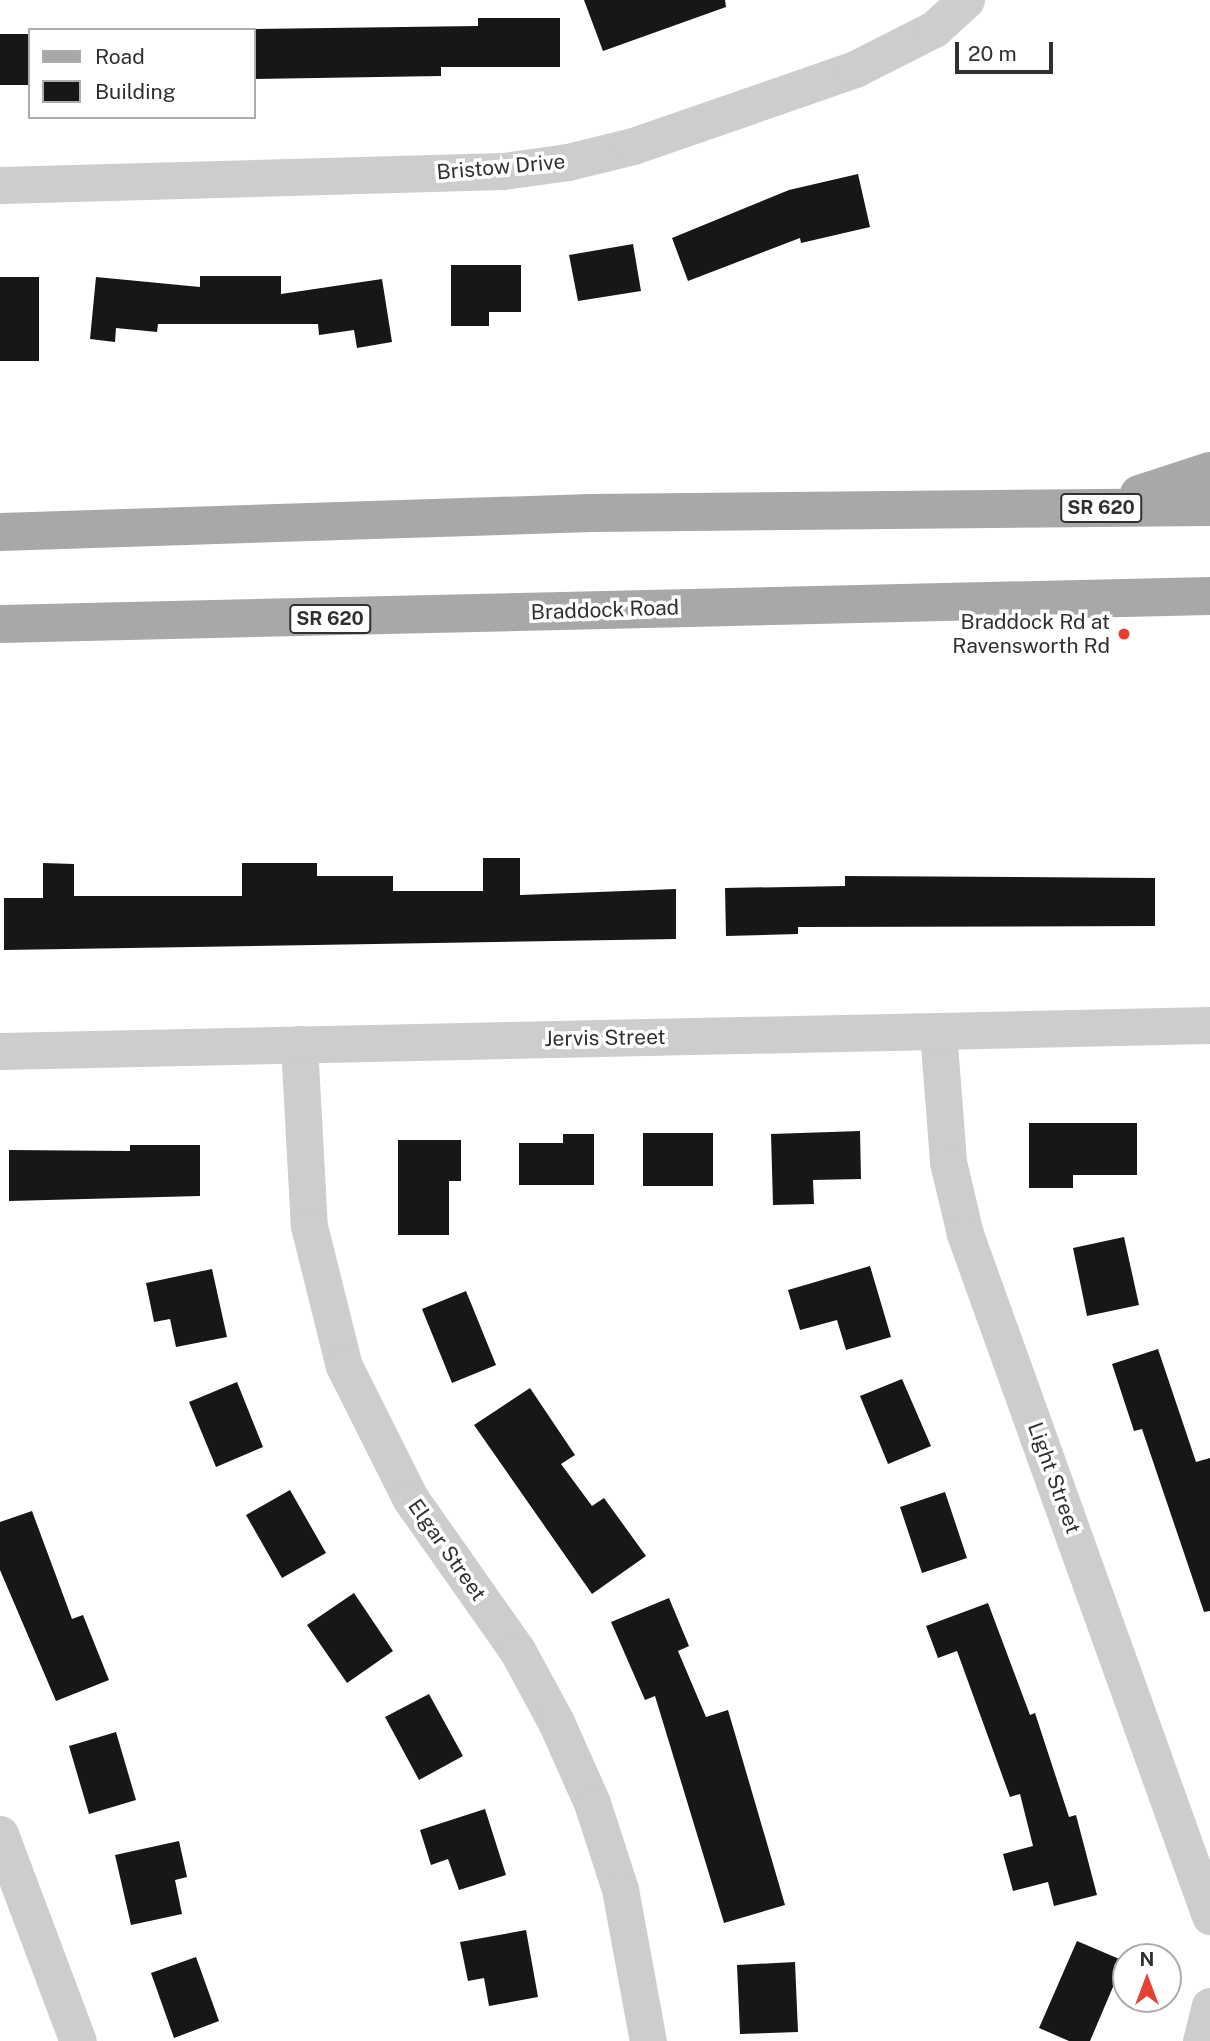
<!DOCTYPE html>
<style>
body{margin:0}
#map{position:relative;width:1210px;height:2041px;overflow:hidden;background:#fff;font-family:"Public Sans",sans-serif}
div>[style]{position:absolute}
.building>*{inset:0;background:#171717}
.minor>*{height:37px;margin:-18.5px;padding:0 18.5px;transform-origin:18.5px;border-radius:18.5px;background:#cdcdcd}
.primary>*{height:38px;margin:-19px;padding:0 19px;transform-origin:19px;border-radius:19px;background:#a8a8a8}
.dots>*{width:19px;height:19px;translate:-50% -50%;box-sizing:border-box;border:4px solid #fff;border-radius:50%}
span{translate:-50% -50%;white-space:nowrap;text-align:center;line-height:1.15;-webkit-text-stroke:7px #fff;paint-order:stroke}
.shield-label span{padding:2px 5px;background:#fff;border:2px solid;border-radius:5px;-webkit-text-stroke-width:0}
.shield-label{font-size:19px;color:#303030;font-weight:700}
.street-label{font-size:21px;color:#303030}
.poi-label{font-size:21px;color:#303030}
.right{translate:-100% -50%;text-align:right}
.legend{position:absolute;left:28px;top:28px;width:228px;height:91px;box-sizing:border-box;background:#fff;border:2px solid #acacac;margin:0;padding:9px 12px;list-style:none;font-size:21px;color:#303030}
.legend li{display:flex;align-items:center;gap:14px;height:35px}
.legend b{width:35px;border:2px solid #acacac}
.north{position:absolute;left:1112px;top:1943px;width:70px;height:70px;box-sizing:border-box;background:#fff;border:2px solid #acacac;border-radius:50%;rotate:0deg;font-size:19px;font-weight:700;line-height:28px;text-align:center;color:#303030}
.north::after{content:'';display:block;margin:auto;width:24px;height:32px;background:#e44235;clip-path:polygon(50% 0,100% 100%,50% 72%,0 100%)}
.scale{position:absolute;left:955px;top:42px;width:98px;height:32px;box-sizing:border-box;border:4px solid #303030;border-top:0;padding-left:9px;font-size:21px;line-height:24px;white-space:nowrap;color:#303030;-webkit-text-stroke:5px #fff;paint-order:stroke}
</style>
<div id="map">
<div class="building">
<i style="clip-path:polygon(584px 0,725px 0,726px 7px,603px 51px)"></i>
<i style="clip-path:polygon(478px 18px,560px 18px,560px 67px,441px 67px,441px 76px,254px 79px,254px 29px,478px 26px)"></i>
<i style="clip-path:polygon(0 34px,30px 34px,30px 85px,0 85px)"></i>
<i style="clip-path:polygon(858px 174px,870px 227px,801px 243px,800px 238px,688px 281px,672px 238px,789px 190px)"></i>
<i style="clip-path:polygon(633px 244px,641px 291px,578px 301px,569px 255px)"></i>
<i style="clip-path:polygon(451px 265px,521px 265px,521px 312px,489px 312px,489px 326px,451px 326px)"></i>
<i style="clip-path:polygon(200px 276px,281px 276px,281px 294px,382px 279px,392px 342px,357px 348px,354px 330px,319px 335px,318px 324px,158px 324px,157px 332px,116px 328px,115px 342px,90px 339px,96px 277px,200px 287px)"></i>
<i style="clip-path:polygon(0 277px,39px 277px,39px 361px,0 361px)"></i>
<i style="clip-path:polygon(483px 858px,520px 858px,520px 895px,676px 889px,676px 939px,4px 950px,4px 898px,43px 898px,43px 863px,74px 864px,74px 896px,242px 896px,242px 863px,317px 863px,317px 876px,393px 876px,393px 891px,483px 891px)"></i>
<i style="clip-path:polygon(845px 876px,1155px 878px,1155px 926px,798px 927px,798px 934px,726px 936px,725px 888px,845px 886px)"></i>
<i style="clip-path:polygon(1029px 1123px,1137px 1123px,1137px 1175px,1073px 1175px,1073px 1188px,1029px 1188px)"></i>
<i style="clip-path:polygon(860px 1131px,861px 1179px,813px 1180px,814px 1204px,773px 1205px,771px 1134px)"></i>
<i style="clip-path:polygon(643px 1133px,713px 1133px,713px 1186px,643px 1186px)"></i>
<i style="clip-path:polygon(563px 1134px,594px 1134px,594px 1185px,519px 1185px,519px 1143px,563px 1143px)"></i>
<i style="clip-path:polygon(398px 1140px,461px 1140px,461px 1181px,449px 1181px,449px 1235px,398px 1235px)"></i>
<i style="clip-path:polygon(130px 1145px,200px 1145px,200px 1196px,9px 1201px,9px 1150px,130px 1151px)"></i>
<i style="clip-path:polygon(1124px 1237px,1139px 1305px,1087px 1316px,1073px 1248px)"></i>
<i style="clip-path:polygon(870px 1266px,891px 1337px,846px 1350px,837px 1320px,800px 1330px,788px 1290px)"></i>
<i style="clip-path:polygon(212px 1269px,227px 1337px,176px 1347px,170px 1319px,154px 1322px,146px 1283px)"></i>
<i style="clip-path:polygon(466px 1291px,496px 1365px,452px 1383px,422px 1309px)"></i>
<i style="clip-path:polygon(1158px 1349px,1196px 1462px,1210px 1458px,1210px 1611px,1204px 1612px,1142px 1429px,1134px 1431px,1112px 1364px)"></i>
<i style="clip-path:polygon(902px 1379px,931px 1446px,888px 1464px,860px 1396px)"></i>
<i style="clip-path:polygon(237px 1382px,263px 1447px,216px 1467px,189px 1402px)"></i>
<i style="clip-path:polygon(530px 1388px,575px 1455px,561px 1464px,592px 1506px,604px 1498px,646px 1556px,592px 1594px,474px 1425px)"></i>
<i style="clip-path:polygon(290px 1490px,326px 1553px,282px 1578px,246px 1515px)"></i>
<i style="clip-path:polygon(945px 1492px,967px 1558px,922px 1573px,900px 1507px)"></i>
<i style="clip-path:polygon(32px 1511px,72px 1619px,83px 1615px,109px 1680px,56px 1701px,0 1570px,0 1522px)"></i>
<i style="clip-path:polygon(354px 1593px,393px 1651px,347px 1683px,307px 1625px)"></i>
<i style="clip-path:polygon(669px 1598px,689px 1646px,678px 1651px,706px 1717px,728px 1710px,785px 1905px,724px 1923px,655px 1696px,645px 1700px,611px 1622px)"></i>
<i style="clip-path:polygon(988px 1603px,1030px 1715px,1035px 1713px,1069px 1817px,1076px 1815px,1097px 1895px,1054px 1906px,1048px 1882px,1013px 1891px,1003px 1854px,1033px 1846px,1020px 1794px,1010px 1797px,957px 1651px,938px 1658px,926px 1626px)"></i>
<i style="clip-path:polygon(429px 1694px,463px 1756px,419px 1780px,385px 1717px)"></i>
<i style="clip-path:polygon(116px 1732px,136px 1800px,89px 1814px,69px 1746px)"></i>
<i style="clip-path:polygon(485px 1809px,506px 1875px,459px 1890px,448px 1859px,431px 1865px,420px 1830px)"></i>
<i style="clip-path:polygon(179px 1841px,187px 1877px,175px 1880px,182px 1914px,131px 1925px,115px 1855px)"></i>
<i style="clip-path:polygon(526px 1930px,538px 1997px,489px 2006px,484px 1978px,468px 1981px,460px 1942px)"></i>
<i style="clip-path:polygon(1077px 1941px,1124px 1961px,1090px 2041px,1069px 2041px,1039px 2028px)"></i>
<i style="clip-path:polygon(196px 1957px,219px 2021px,174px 2038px,151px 1973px)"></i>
<i style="clip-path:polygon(795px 1962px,798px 2032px,740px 2034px,737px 1965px)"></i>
</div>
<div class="minor">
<i style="left:0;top:185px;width:503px;rotate:-1.59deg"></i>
<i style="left:503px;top:171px;width:66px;rotate:-7.9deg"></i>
<i style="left:568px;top:162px;width:67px;rotate:-13.8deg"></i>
<i style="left:633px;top:146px;width:235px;rotate:-19.1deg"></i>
<i style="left:855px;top:69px;width:89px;rotate:-26.9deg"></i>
<i style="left:934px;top:29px;width:43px;rotate:-42.2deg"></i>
<i style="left:938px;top:1031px;width:131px;rotate:85.6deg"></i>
<i style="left:948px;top:1162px;width:74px;rotate:76.7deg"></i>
<i style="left:965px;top:1234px;width:725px;rotate:70.24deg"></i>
<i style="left:299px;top:1044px;width:182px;rotate:86.9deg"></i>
<i style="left:309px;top:1226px;width:144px;rotate:76deg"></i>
<i style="left:344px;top:1366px;width:148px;rotate:63.4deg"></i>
<i style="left:410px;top:1498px;width:186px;rotate:54.9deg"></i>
<i style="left:517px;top:1650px;width:82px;rotate:61.6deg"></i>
<i style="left:556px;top:1722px;width:89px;rotate:66deg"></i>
<i style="left:592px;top:1803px;width:90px;rotate:72deg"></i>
<i style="left:620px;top:1889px;width:155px;rotate:79.6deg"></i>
<i style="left:0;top:1051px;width:1210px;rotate:-1.23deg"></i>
<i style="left:0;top:1834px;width:221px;rotate:69.4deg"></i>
<i style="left:1201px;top:2041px;width:36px;rotate:-76deg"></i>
</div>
<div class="primary">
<i style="left:1139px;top:494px;width:75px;rotate:-17.9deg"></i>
<i style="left:0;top:532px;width:591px;rotate:-1.84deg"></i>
<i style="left:591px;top:513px;width:619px;rotate:-0.56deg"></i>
<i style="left:0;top:624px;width:1210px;rotate:-1.33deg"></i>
</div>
<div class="dots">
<i style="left:1124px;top:634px;background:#e44235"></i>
</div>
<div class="shield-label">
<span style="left:1101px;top:508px">SR 620</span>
<span style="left:330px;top:619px">SR 620</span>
</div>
<div class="street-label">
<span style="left:501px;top:167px;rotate:-5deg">Bristow Drive</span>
<span style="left:605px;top:610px;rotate:-2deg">Braddock Road</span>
<span style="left:605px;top:1038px;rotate:-1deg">Jervis Street</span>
<span style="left:1054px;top:1478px;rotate:70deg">Light Street</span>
<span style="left:447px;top:1550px;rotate:55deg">Elgar Street</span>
</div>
<div class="poi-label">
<span class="right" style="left:1110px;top:634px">Braddock Rd at<br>Ravensworth Rd</span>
</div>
<ul class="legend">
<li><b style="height:9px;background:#a8a8a8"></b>Road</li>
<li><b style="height:19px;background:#171717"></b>Building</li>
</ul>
<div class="north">N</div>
<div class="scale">20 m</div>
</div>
